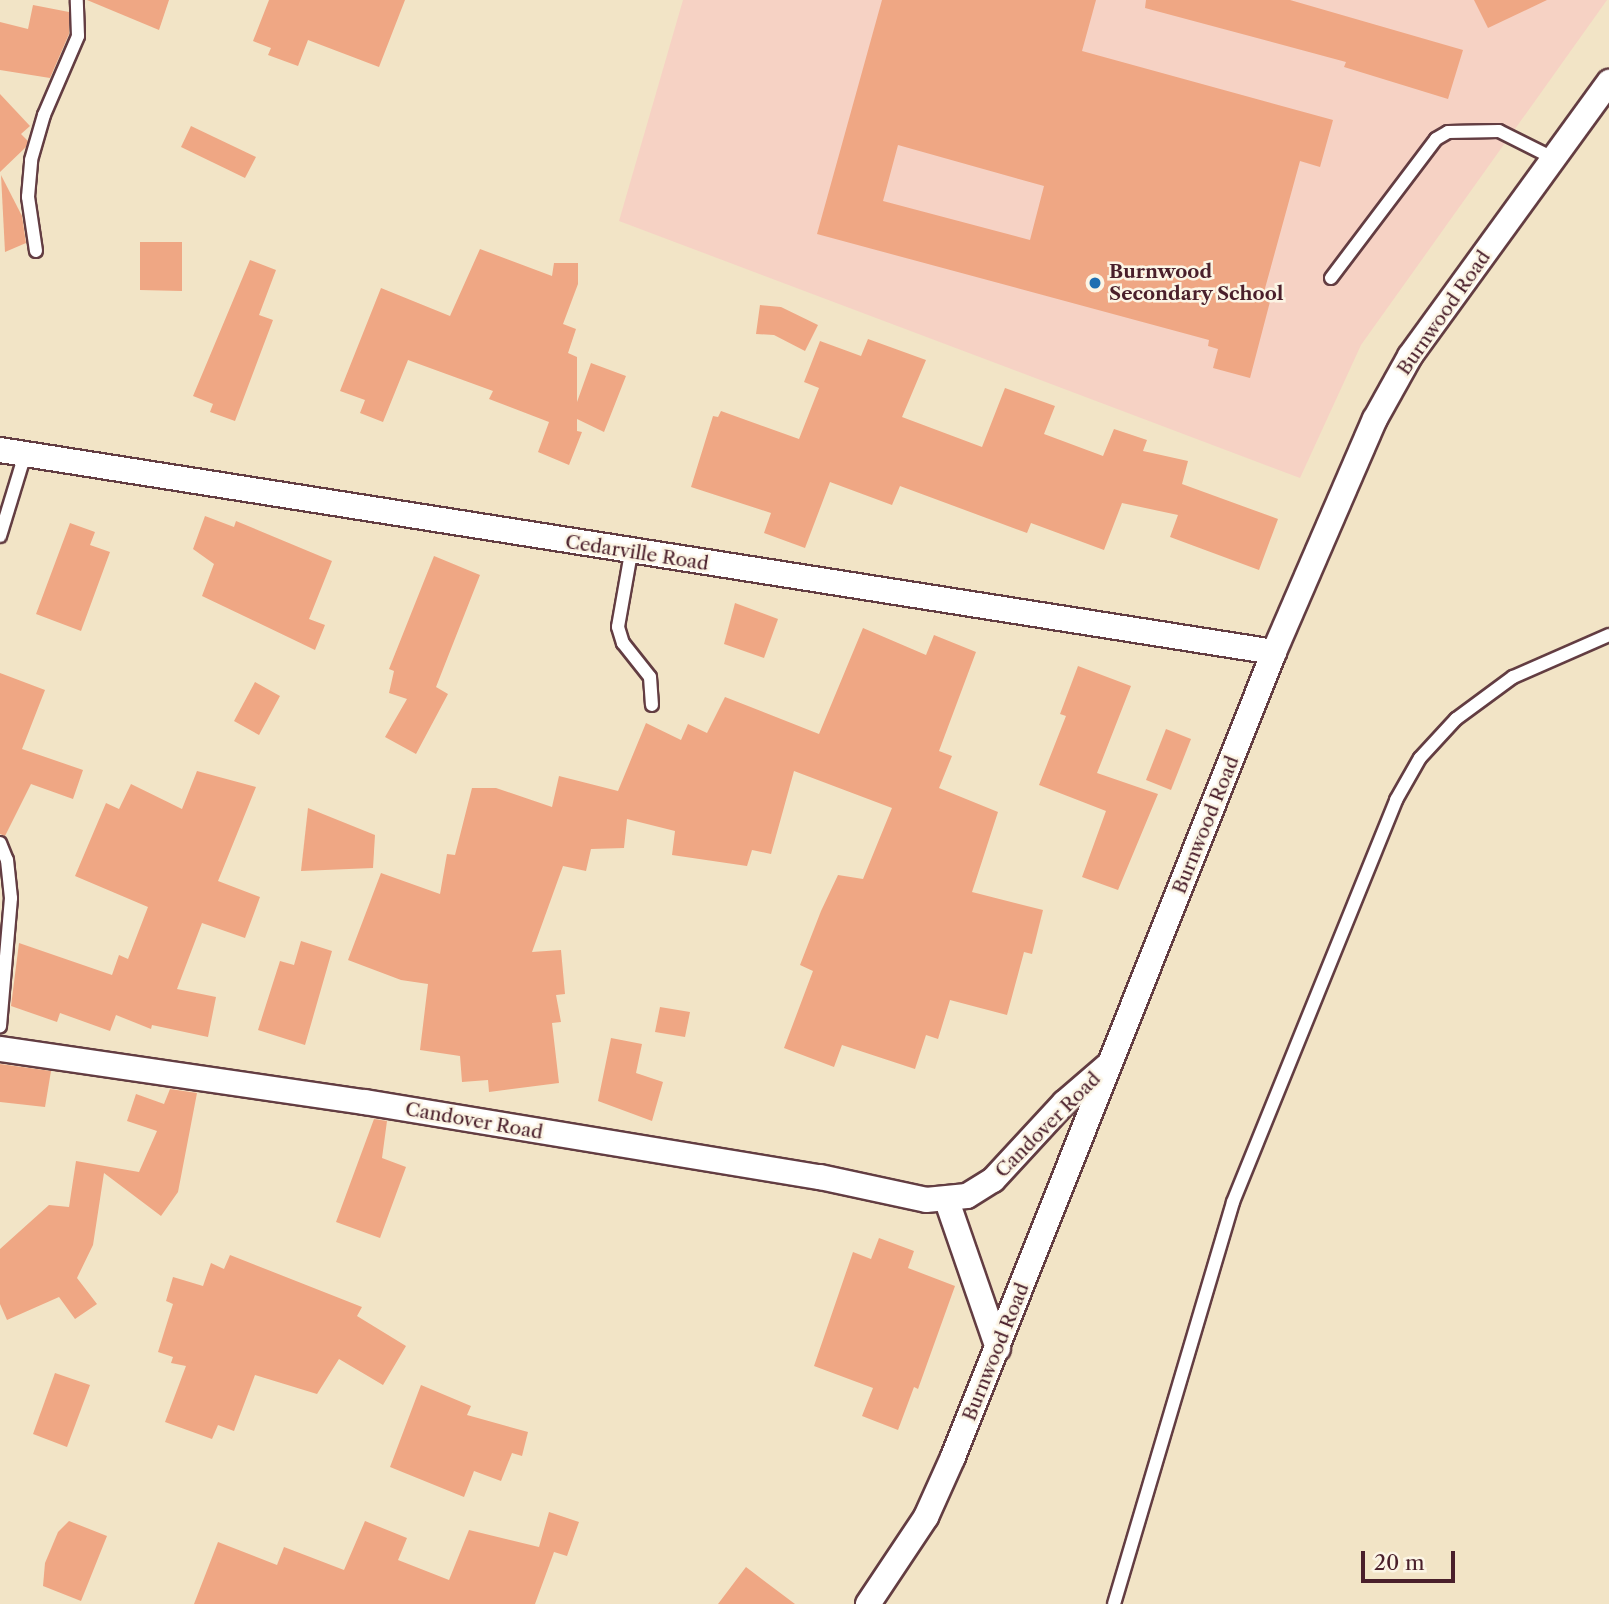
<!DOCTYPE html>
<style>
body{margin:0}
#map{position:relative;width:1609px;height:1604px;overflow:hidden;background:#f2e4c6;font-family:"Libre Caslon Text",serif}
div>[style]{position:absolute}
.built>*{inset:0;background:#f6d2c4}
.building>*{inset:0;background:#efa784}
.roads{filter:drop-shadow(2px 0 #633d42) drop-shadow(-2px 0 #633d42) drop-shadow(0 2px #633d42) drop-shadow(0 -2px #633d42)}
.lane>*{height:12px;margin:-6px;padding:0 6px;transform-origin:6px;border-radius:6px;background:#fff}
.street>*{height:24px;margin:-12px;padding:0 12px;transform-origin:12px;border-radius:12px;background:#fff}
.dots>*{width:19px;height:19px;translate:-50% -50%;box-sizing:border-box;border:4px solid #fcf5e5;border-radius:50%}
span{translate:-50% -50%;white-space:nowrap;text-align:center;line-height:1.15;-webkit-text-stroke:5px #fcf5e5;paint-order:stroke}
.poi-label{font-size:19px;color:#4a1f2b;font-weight:700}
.left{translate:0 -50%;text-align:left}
.street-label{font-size:19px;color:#4a1f2b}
.scale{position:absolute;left:1361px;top:1551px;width:94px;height:32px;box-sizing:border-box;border:4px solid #4a1f2b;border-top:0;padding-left:9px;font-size:21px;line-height:24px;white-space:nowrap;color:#4a1f2b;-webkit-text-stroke:5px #fcf5e5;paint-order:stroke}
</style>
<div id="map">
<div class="built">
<i style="clip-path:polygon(683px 0,1607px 0,1361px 345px,1300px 478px,619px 221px)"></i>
</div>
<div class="building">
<i style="clip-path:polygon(87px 0,169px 0,159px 30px)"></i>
<i style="clip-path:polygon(269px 0,405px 0,379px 67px,308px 40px,298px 66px,268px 55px,271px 48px,253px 41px)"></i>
<i style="clip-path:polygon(evenodd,882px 0,1096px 0,1082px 51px,1333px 120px,1320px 167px,1300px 161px,1264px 292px,1272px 294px,1250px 378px,1213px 368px,1218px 349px,1208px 346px,1209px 340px,817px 234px,882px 0,898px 145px,1044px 186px,1030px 240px,883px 201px,898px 145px)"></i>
<i style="clip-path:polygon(1146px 0,1290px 0,1463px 50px,1448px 99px,1344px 67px,1346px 62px,1145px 8px)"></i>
<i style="clip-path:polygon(1474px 0,1547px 0,1488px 28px)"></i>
<i style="clip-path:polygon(33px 5px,69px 12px,69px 34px,50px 78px,0 70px,0 22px,28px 29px)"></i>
<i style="clip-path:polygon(0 94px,30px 126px,21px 134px,28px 141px,26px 147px,0 172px)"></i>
<i style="clip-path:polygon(191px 126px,256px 157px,245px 178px,181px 147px)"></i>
<i style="clip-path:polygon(1px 175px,22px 216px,26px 243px,5px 252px)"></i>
<i style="clip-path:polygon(140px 242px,182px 242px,182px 291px,140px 290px)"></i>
<i style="clip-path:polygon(480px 249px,552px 276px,554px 263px,578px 263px,578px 284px,563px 324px,576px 329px,568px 353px,577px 357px,577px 402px,591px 363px,626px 376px,604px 432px,577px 419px,577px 431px,582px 432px,569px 465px,538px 452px,549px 422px,489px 399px,493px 391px,408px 360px,383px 422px,360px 413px,365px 400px,340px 391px,381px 288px,450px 316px)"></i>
<i style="clip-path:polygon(250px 260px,276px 270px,259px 315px,273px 320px,235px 421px,210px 412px,213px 404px,193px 396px)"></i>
<i style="clip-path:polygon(760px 305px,781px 307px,818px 325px,805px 351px,774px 335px,756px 334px)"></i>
<i style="clip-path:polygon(868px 339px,926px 360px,902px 417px,982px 447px,1005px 388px,1055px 406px,1044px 434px,1103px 456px,1114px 429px,1147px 440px,1143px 451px,1188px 461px,1182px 484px,1278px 519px,1259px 570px,1170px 537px,1178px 515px,1122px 503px,1104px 550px,1031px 523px,1027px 533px,900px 486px,892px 505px,830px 482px,805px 548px,764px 533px,771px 513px,691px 487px,713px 416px,718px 417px,721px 411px,799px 439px,819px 388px,804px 382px,820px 341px,861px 356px)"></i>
<i style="clip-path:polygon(205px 516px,234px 527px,236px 521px,332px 561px,309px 619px,325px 625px,315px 650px,202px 596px,214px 564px,193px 549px)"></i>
<i style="clip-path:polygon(70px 523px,95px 532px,90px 545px,110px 552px,81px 631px,36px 614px)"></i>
<i style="clip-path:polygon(434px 556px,480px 575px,436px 687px,448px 694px,416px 754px,385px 737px,407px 699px,389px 693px,394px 671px,389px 669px)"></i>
<i style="clip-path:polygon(735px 603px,778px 619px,764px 658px,724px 644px)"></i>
<i style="clip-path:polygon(863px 628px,926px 655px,934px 635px,976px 652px,939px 751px,952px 756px,939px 788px,998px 812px,972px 892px,1043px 910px,1032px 954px,1024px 952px,1007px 1015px,950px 1000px,938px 1039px,926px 1035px,915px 1069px,842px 1045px,834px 1067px,784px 1048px,813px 971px,800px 965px,821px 911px,838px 875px,863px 879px,892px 808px,794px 771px,771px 854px,752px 850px,747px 866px,672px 855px,675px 831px,627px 819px,624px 848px,591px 849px,586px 871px,563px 866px,532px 952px,561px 950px,565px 994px,556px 995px,561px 1022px,552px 1023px,559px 1083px,489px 1092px,488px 1080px,462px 1082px,460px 1056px,420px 1050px,428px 984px,401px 980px,348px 960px,381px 873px,440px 894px,447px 854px,455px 855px,472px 788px,496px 788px,552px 807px,559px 776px,618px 791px,646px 723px,681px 740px,688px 724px,707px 733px,725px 697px,819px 734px)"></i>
<i style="clip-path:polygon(1078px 666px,1131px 686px,1097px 773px,1158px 794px,1118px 890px,1082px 877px,1106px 811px,1039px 785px,1066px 716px,1060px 714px)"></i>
<i style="clip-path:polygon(0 673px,45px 690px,22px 749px,83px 770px,73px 799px,31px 784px,5px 836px,0 834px)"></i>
<i style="clip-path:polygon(255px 682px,280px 696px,259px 735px,234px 721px)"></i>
<i style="clip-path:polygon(1166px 729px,1191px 739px,1171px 790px,1146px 780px)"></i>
<i style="clip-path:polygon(197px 771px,256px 787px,218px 881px,260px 897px,245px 938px,202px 923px,177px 989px,216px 997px,208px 1037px,152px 1025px,151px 1029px,116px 1015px,110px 1031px,60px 1013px,57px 1022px,11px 1006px,19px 943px,112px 975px,119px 955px,128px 959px,148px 907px,75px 876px,106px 803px,119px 809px,131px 784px,182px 809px)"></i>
<i style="clip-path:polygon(308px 808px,375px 835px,373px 868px,301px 871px)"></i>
<i style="clip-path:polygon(301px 941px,332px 951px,305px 1045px,258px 1030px,280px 961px,294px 965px)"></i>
<i style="clip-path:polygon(660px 1007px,690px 1012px,685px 1037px,655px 1032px)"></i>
<i style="clip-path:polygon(611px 1038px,642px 1044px,636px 1073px,663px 1082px,652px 1121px,598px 1101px)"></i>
<i style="clip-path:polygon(0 1064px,51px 1071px,45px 1107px,0 1102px)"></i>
<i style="clip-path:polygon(170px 1089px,197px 1093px,178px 1192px,161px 1216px,104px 1173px,93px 1245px,77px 1278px,97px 1304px,75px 1319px,59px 1297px,7px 1320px,0 1304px,0 1249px,49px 1205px,69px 1207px,76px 1161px,139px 1172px,157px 1131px,127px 1121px,136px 1094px,164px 1104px)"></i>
<i style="clip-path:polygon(374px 1119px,387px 1121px,382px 1158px,406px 1167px,380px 1238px,336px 1222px)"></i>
<i style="clip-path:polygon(879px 1238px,914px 1251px,908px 1268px,955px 1286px,918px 1389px,914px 1387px,898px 1430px,862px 1416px,873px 1388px,814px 1366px,853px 1252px,871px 1259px)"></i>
<i style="clip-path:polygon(230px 1255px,362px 1307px,357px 1316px,406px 1346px,383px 1385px,339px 1359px,317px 1394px,255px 1375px,234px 1431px,218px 1425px,212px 1439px,165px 1422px,186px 1366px,171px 1363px,173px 1357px,158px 1352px,173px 1304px,166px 1301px,173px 1277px,203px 1286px,211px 1263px,224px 1269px)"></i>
<i style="clip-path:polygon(55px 1373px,90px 1385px,67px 1447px,33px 1434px)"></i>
<i style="clip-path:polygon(421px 1385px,471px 1406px,467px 1415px,528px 1432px,522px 1456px,512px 1453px,501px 1481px,474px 1471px,464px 1497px,390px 1467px)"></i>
<i style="clip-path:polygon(549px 1512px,579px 1522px,567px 1556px,554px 1552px,535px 1604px,194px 1604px,218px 1542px,277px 1565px,284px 1547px,344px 1570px,365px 1521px,407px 1538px,398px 1560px,449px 1580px,469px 1530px,539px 1547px)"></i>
<i style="clip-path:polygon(69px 1521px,107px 1536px,81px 1601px,43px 1586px,45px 1563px,58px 1532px)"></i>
<i style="clip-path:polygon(746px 1567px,767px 1583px,795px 1604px,718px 1604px)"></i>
</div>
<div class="roads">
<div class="lane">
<i style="left:36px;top:251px;width:55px;rotate:-98.4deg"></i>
<i style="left:28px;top:197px;width:37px;rotate:-85deg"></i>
<i style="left:31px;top:160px;width:47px;rotate:-73.9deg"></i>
<i style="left:44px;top:115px;width:86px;rotate:-66.7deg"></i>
<i style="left:78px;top:36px;width:36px;rotate:-92deg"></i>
<i style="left:1331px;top:278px;width:174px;rotate:-52.9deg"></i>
<i style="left:1436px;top:139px;width:14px;rotate:-30deg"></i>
<i style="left:1448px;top:132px;width:51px;rotate:-1.1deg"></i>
<i style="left:1499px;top:131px;width:60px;rotate:26.6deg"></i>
<i style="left:0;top:536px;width:86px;rotate:-73deg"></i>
<i style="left:631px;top:553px;width:75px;rotate:100deg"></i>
<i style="left:618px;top:627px;width:17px;rotate:73deg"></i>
<i style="left:623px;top:643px;width:43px;rotate:51.5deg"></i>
<i style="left:650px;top:677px;width:28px;rotate:86deg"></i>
<i style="left:0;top:843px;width:18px;rotate:68deg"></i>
<i style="left:7px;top:860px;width:38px;rotate:84deg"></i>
<i style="left:11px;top:898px;width:129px;rotate:94.9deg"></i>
<i style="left:1114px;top:1604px;width:419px;rotate:-73.5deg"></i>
<i style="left:1233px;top:1202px;width:434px;rotate:-67.9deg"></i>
<i style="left:1396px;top:800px;width:48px;rotate:-60.3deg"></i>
<i style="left:1420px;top:758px;width:53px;rotate:-47.3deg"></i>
<i style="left:1456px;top:719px;width:71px;rotate:-36.4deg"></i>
<i style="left:1513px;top:677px;width:105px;rotate:-23.6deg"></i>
</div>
<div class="street">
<i style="left:0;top:450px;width:1290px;rotate:9.01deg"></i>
<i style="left:0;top:1049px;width:369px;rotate:8.3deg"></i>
<i style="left:365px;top:1102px;width:461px;rotate:9.4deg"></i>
<i style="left:820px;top:1177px;width:108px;rotate:12.2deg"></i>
<i style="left:926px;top:1200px;width:41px;rotate:-5.6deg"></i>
<i style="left:967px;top:1196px;width:31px;rotate:-32deg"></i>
<i style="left:993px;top:1180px;width:105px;rotate:-47.3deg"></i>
<i style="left:1064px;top:1103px;width:57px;rotate:-40.7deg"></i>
<i style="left:947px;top:1201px;width:156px;rotate:70.9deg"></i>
<i style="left:868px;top:1604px;width:105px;rotate:-56.3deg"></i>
<i style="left:926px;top:1517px;width:66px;rotate:-65.8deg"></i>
<i style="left:953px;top:1457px;width:867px;rotate:-68.26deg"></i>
<i style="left:1274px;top:652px;width:254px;rotate:-66.6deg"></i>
<i style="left:1375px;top:419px;width:72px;rotate:-60.9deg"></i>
<i style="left:1410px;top:356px;width:339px;rotate:-54deg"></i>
</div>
</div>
<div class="dots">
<i style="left:1095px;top:283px;background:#1f6fb2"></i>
</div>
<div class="poi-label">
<span class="left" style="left:1109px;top:283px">Burnwood<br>Secondary School</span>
</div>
<div class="street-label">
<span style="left:1444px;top:313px;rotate:-55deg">Burnwood Road</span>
<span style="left:637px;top:553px;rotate:9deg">Cedarville Road</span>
<span style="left:1206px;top:825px;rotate:-68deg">Burnwood Road</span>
<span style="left:474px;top:1121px;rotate:10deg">Candover Road</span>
<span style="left:1048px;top:1125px;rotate:-45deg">Candover Road</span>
<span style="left:996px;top:1352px;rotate:-68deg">Burnwood Road</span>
</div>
<div class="scale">20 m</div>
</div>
